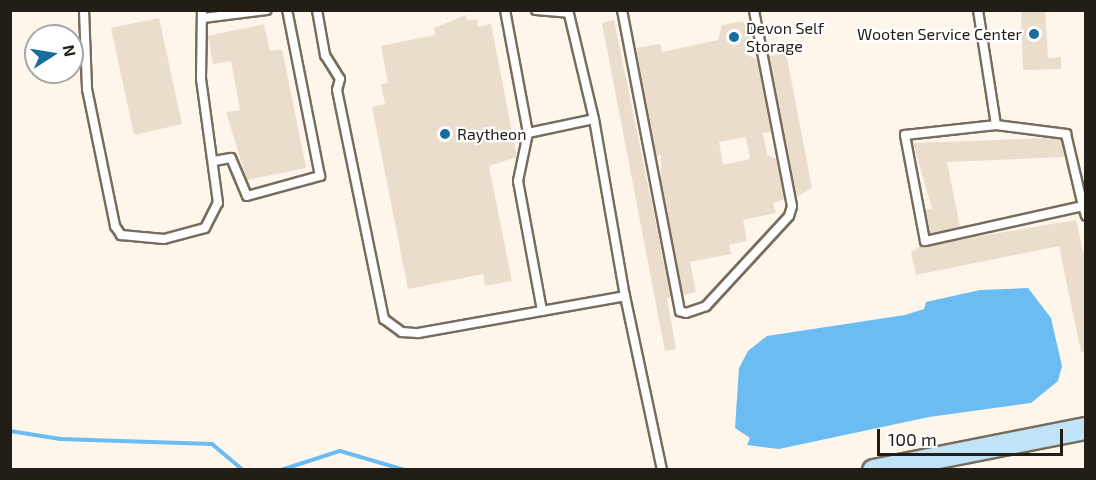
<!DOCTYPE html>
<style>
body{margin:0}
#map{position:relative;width:1096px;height:480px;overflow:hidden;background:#fef5eb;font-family:"Exo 2",sans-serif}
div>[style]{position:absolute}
.water>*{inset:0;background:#6bbcf2}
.stream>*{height:4px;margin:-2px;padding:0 2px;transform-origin:2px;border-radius:2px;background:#6bbcf2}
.building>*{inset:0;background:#eaddcb}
.roads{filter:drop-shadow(2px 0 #786c5d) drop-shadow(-2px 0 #786c5d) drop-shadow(0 2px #786c5d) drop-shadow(0 -2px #786c5d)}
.lane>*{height:8px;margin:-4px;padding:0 4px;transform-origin:4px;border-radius:4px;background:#fff}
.secondary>*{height:21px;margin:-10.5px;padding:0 10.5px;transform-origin:10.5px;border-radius:10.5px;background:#c0e3f8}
.dots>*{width:16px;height:16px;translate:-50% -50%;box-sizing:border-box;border:3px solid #fff;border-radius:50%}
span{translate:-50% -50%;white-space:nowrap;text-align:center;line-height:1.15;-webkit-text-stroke:4.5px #fff;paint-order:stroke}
.poi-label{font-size:16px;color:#221d17}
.left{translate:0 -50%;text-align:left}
.right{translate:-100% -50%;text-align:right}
.frame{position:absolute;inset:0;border:12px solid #221d17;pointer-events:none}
.north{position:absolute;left:24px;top:24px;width:60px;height:60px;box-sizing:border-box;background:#fff;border:2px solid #a7a5a2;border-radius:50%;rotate:78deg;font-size:16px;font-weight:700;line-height:24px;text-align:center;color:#221d17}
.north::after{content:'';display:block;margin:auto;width:21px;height:27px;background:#166e9e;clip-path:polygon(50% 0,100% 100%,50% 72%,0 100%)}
.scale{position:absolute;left:877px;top:429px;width:186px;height:27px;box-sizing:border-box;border:3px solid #221d17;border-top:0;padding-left:8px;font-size:18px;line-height:21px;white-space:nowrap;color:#221d17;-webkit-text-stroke:4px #fff;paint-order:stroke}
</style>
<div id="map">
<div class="water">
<i style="clip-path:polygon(1028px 288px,1051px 318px,1062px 366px,1058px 381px,1031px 403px,929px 417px,779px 449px,747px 445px,750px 438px,735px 428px,739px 368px,748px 351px,767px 336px,905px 315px,924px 309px,926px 302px,980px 290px)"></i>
</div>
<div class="stream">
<i style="left:10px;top:431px;width:51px;rotate:9.1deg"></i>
<i style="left:60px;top:439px;width:152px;rotate:1.9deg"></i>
<i style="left:212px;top:444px;width:40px;rotate:40deg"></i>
<i style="left:281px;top:470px;width:62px;rotate:-17.9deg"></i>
<i style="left:340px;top:451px;width:68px;rotate:16.3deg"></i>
</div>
<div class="building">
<i style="clip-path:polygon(1021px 10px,1045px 10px,1048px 58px,1061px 57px,1061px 69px,1023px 70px)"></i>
<i style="clip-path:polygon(466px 15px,467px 21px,477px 19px,478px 27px,491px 24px,517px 157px,489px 166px,512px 281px,485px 286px,483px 274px,408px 289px,372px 107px,385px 104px,381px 84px,388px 83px,381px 46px,435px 35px,434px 28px)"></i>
<i style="clip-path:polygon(159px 18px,182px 124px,134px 135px,111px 28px)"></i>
<i style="clip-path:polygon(614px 20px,671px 297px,667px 298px,676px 349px,665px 351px,602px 23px)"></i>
<i style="clip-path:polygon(evenodd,743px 21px,750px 36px,747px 55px,757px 59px,771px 132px,763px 133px,767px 155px,777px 159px,785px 199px,773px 203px,776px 213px,743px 220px,747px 241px,729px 245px,731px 254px,690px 262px,696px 292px,683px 295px,661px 182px,661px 155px,656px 156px,636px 48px,660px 44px,662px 52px,718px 40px,722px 25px,743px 21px,746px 137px,750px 159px,723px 165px,719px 142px,746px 137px)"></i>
<i style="clip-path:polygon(264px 24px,270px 51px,282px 49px,306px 168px,247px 180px,226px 112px,240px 110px,231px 61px,213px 64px,208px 36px)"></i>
<i style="clip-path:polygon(786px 53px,812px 188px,796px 197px,769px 56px)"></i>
<i style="clip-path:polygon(1050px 138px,1061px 139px,1065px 157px,947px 162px,960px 227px,930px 234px,925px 210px,932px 209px,913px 143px)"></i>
<i style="clip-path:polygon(1076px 220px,1086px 264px,1086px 351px,1081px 352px,1059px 246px,916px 275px,911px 252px,921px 246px)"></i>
</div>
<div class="roads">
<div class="lane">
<i style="left:84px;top:10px;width:79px;rotate:87.8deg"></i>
<i style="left:87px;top:89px;width:140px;rotate:78.4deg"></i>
<i style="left:115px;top:226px;width:11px;rotate:56deg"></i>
<i style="left:121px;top:235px;width:43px;rotate:5.3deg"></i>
<i style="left:164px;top:239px;width:42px;rotate:-15deg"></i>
<i style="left:205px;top:228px;width:28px;rotate:-63deg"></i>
<i style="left:218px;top:203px;width:125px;rotate:-97.8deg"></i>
<i style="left:201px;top:79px;width:69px;rotate:-89.2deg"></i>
<i style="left:317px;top:10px;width:46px;rotate:79.9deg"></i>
<i style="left:325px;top:55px;width:28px;rotate:58deg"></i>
<i style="left:340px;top:79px;width:11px;rotate:105deg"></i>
<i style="left:337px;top:90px;width:234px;rotate:78.4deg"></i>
<i style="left:384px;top:319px;width:22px;rotate:36deg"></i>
<i style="left:402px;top:332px;width:16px;rotate:4deg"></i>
<i style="left:418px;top:333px;width:210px;rotate:-10.1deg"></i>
<i style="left:625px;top:296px;width:178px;rotate:78deg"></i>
<i style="left:505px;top:10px;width:125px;rotate:79.4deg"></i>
<i style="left:528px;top:133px;width:49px;rotate:101.8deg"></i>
<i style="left:518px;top:181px;width:132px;rotate:79.5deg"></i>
<i style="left:536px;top:10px;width:32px;rotate:5deg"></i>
<i style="left:568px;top:10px;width:112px;rotate:76.6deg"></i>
<i style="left:594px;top:119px;width:180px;rotate:80.1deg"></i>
<i style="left:622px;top:10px;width:307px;rotate:79.1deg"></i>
<i style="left:680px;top:311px;width:6px;rotate:18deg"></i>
<i style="left:686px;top:313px;width:21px;rotate:-19deg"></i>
<i style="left:706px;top:306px;width:122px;rotate:-47.3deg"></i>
<i style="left:789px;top:216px;width:10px;rotate:-73deg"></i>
<i style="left:792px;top:206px;width:200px;rotate:-101deg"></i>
<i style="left:978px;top:10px;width:116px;rotate:81.1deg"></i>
<i style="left:203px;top:18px;width:64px;rotate:-7.1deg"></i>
<i style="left:996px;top:125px;width:71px;rotate:7.3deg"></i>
<i style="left:1066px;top:134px;width:74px;rotate:76.7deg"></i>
<i style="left:1083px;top:206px;width:162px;rotate:167.5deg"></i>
<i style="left:925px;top:241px;width:108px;rotate:-100.7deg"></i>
<i style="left:905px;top:135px;width:92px;rotate:-6.3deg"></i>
<i style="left:528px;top:133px;width:67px;rotate:-12deg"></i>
<i style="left:214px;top:161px;width:17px;rotate:-10deg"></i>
<i style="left:231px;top:158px;width:41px;rotate:67.2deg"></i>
<i style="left:247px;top:196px;width:76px;rotate:-15.3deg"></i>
<i style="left:320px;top:176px;width:169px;rotate:-101.2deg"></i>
<i style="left:1083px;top:206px;width:10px;rotate:73deg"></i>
</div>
<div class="secondary">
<i style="left:873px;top:470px;width:217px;rotate:-11.2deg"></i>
</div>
</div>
<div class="dots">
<i style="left:1034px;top:34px;background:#166e9e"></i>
<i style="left:734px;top:37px;background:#166e9e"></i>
<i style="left:445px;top:134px;background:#166e9e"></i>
</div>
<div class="poi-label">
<span class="left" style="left:746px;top:37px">Devon Self<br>Storage</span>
<span class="right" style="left:1022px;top:34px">Wooten Service Center</span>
<span class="left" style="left:457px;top:134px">Raytheon</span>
</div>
<div class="frame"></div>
<div class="north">N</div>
<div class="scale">100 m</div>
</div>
